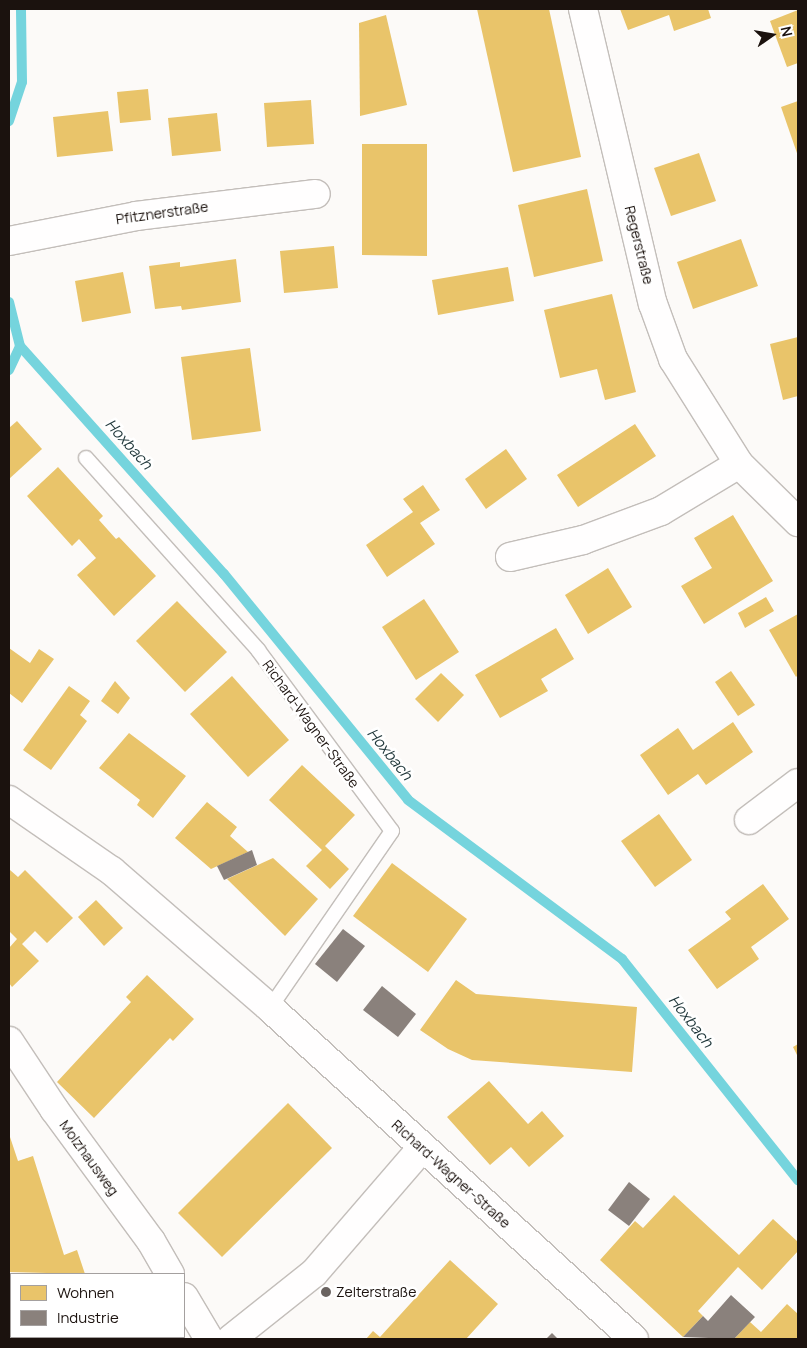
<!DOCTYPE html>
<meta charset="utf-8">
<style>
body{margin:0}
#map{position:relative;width:807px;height:1348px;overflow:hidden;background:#fcfaf8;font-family:Manrope,sans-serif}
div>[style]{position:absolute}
.homes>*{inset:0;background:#e9c46a}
.industry>*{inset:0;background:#8a817c}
.stream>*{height:10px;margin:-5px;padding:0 5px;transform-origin:5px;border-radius:5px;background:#75d4dd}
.roads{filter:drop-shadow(1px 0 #c3beba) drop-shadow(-1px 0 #c3beba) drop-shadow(0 1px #c3beba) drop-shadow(0 -1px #c3beba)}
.service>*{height:14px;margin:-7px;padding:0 7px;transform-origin:7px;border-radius:7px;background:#fffefe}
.minor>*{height:28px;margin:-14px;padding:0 14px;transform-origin:14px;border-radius:14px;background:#fffefe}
.dots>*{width:14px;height:14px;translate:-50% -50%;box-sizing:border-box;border:2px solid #fff;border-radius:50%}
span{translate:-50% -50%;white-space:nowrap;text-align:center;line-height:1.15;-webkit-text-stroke:5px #fff;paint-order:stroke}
.street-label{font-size:14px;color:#1b120e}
.poi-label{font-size:14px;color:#1b120e}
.left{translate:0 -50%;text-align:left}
.water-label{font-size:15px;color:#1f3639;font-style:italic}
.frame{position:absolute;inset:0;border:10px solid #1b120e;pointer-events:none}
.legend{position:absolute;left:10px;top:1273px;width:175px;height:65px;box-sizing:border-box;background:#fff;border:1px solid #a4a09f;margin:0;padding:6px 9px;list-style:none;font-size:15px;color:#1b120e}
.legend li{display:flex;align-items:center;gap:10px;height:25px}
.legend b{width:25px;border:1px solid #a4a09f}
.north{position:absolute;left:747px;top:10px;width:50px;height:50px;-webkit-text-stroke:4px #fff;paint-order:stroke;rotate:77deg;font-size:14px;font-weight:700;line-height:20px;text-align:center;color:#1b120e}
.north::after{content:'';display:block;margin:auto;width:18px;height:22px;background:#1b120e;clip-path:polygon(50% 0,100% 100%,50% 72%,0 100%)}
</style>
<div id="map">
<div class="homes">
<i style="clip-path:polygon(477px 9px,549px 9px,581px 157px,513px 172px)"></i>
<i style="clip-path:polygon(620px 9px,708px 9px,711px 18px,674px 31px,669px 15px,628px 30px)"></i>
<i style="clip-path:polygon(798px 10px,798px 63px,787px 67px,770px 21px)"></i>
<i style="clip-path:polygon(386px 15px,407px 105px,360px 116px,359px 23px)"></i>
<i style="clip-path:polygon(148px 89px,151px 120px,120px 123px,117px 92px)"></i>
<i style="clip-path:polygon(311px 100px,314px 144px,267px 147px,264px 103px)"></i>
<i style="clip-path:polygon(798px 101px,798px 156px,781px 107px)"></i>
<i style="clip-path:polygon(108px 111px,113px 151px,57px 157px,53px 117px)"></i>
<i style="clip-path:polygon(217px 113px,221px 151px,172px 156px,168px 118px)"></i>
<i style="clip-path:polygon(362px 144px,427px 144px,427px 256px,362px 255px)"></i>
<i style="clip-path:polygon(699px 153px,716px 201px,671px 216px,654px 168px)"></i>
<i style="clip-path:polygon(587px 189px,603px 261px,534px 277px,518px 205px)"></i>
<i style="clip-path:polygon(741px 239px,758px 286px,693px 309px,677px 262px)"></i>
<i style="clip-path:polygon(334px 246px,338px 288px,284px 293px,280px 251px)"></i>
<i style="clip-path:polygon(236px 259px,241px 302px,182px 310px,181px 306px,155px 309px,149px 266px,180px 262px,180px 267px)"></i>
<i style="clip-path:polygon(508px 267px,514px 301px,438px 315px,432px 280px)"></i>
<i style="clip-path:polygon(123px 272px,131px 313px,82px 322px,75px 281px)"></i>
<i style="clip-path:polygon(612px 294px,636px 392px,605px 400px,597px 369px,560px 378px,544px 310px)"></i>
<i style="clip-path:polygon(798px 337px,798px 396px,783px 400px,770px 344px)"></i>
<i style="clip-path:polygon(250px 348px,261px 431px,192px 440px,181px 357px)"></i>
<i style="clip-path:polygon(17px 421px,42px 449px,9px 479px,9px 428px)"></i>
<i style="clip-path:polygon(635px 424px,656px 456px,578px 507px,557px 475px)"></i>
<i style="clip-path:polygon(506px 449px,527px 479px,486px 509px,465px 479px)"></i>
<i style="clip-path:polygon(58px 467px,103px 516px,99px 520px,116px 539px,119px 537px,156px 576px,114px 616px,77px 575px,96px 558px,79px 539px,72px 546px,27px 496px)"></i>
<i style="clip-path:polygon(423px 485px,440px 510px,420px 523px,435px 544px,387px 577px,366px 545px,413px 512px,403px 499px)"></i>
<i style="clip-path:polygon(733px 515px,773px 581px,704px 624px,681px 586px,712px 568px,694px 538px)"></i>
<i style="clip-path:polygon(608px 568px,632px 607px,588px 634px,565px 595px)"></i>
<i style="clip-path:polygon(766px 597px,774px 611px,745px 628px,738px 613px)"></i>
<i style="clip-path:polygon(424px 599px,459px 652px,416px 680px,382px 627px)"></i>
<i style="clip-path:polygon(177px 601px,227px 652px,185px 692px,136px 641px)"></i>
<i style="clip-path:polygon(798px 614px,798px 675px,796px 677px,769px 630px)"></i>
<i style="clip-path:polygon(556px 628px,574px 659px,541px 679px,548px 691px,500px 718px,475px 675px)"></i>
<i style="clip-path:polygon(9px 648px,30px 663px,39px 649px,54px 659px,22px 703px,9px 693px)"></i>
<i style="clip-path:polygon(731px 671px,755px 705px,738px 716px,715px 682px)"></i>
<i style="clip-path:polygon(441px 673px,464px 695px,438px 722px,415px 699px)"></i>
<i style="clip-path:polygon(232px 676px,289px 740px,248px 777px,190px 714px)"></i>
<i style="clip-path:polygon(115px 681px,130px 698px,118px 714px,101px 701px)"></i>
<i style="clip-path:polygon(69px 686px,90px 701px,80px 715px,87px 721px,51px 770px,23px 750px)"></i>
<i style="clip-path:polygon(733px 722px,753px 752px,706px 785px,698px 774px,668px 795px,640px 755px,678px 728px,693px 750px)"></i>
<i style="clip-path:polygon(129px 733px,186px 776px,153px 818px,137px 805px,140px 800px,99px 768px)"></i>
<i style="clip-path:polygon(302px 765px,355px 815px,325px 846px,349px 869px,330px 889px,306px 866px,322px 850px,269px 800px)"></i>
<i style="clip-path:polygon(207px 802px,237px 827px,230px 836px,248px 852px,211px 869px,175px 838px)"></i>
<i style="clip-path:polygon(659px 814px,692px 860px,655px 887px,621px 841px)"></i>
<i style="clip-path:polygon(273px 858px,318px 899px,285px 936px,227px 879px)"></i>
<i style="clip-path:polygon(392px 863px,467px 919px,428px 972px,353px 916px)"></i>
<i style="clip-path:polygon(10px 870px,18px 877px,25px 870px,73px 918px,47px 943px,35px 931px,22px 944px,39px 961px,12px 987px,9px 983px,9px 948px,17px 939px,9px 931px)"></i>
<i style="clip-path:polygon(763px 884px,789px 919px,751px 947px,759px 959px,717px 989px,688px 950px,731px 919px,725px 912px)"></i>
<i style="clip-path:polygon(96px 900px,123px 928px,104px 946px,78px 917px)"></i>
<i style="clip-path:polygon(147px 975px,194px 1019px,173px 1041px,170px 1038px,94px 1118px,57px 1082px,131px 1002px,126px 997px)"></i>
<i style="clip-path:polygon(456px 980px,476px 994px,637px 1007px,632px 1072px,472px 1060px,448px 1049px,420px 1030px)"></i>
<i style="clip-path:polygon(798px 1044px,798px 1057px,793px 1047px)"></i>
<i style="clip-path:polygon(489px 1081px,528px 1124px,542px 1111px,564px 1136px,529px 1167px,511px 1147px,490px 1165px,447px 1117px)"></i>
<i style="clip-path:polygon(288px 1103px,332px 1148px,222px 1257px,178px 1213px)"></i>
<i style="clip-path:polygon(9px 1134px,18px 1161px,33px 1156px,64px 1255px,77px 1250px,85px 1274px,9px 1272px)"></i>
<i style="clip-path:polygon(674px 1195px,739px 1255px,773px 1219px,798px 1242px,798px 1251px,762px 1290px,738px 1267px,698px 1311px,703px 1316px,683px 1337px,600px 1260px,635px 1221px,643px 1228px)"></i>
<i style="clip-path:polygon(450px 1260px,498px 1304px,466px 1339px,366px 1339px,373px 1331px,380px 1337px)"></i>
<i style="clip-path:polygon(787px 1304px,798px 1314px,798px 1339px,734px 1339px,750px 1322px,761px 1332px)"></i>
<i style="clip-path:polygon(36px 1337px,105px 1337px,106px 1339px,37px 1339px)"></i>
</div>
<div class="industry">
<i style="clip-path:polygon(252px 850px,257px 865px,224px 880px,217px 866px)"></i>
<i style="clip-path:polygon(343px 929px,365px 946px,337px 982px,315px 964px)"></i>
<i style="clip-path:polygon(382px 986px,416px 1014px,398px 1037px,363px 1010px)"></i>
<i style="clip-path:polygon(629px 1182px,650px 1199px,629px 1226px,608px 1210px)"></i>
<i style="clip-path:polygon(731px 1295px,755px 1317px,734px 1339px,683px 1337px,703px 1316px,708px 1321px)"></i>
<i style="clip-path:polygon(552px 1333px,558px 1339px,546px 1339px)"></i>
</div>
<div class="stream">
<i style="left:9px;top:121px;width:41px;rotate:-71.6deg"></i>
<i style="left:22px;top:82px;width:73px;rotate:-90.8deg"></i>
<i style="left:9px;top:302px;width:45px;rotate:76deg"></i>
<i style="left:20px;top:346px;width:306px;rotate:48.2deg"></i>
<i style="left:224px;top:574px;width:291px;rotate:50.8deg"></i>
<i style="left:408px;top:800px;width:267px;rotate:36.6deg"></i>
<i style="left:622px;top:959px;width:283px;rotate:51.5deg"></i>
<i style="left:9px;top:370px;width:26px;rotate:-65deg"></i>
</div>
<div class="roads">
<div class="service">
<i style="left:86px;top:458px;width:258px;rotate:48.1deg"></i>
<i style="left:258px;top:650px;width:225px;rotate:53.5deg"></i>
<i style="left:392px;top:831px;width:215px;rotate:124.6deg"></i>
</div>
<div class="minor">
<i style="left:583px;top:9px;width:303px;rotate:76.7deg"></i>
<i style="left:653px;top:304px;width:59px;rotate:70deg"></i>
<i style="left:673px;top:359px;width:124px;rotate:57.8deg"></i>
<i style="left:739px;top:464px;width:83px;rotate:44.5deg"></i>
<i style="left:9px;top:241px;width:129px;rotate:-11.1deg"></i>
<i style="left:136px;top:216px;width:181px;rotate:-7deg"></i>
<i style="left:510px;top:557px;width:75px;rotate:-13.1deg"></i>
<i style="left:583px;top:540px;width:83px;rotate:-20.4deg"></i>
<i style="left:661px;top:511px;width:91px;rotate:-31.1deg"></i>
<i style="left:9px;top:800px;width:125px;rotate:34.6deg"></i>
<i style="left:112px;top:871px;width:209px;rotate:40.9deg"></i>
<i style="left:270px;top:1008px;width:492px;rotate:42.3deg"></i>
<i style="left:749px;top:820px;width:61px;rotate:-37.1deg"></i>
<i style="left:9px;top:1041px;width:82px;rotate:56.5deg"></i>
<i style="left:54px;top:1109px;width:164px;rotate:53.7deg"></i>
<i style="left:151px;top:1241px;width:38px;rotate:60deg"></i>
<i style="left:184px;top:1297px;width:49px;rotate:59.2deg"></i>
<i style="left:231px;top:1339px;width:106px;rotate:-38.5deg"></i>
<i style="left:314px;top:1273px;width:165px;rotate:-49.2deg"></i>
</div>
</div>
<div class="dots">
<i style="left:326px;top:1292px;background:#6a6360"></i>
</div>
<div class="street-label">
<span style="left:162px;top:213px;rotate:-8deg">Pfitznerstraße</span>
<span style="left:639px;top:245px;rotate:76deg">Regerstraße</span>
<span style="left:311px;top:724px;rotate:54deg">Richard-Wagner-Straße</span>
<span style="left:89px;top:1158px;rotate:54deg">Molzhausweg</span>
<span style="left:451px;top:1174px;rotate:42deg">Richard-Wagner-Straße</span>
</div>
<div class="poi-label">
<span class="left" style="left:336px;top:1292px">Zelterstraße</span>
</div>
<div class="water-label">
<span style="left:129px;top:444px;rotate:48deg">Hoxbach</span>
<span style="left:390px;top:754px;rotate:51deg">Hoxbach</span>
<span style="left:691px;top:1021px;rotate:52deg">Hoxbach</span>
</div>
<div class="frame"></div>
<ul class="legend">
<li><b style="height:14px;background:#e9c46a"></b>Wohnen</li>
<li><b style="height:14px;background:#8a817c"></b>Industrie</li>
</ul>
<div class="north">N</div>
</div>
